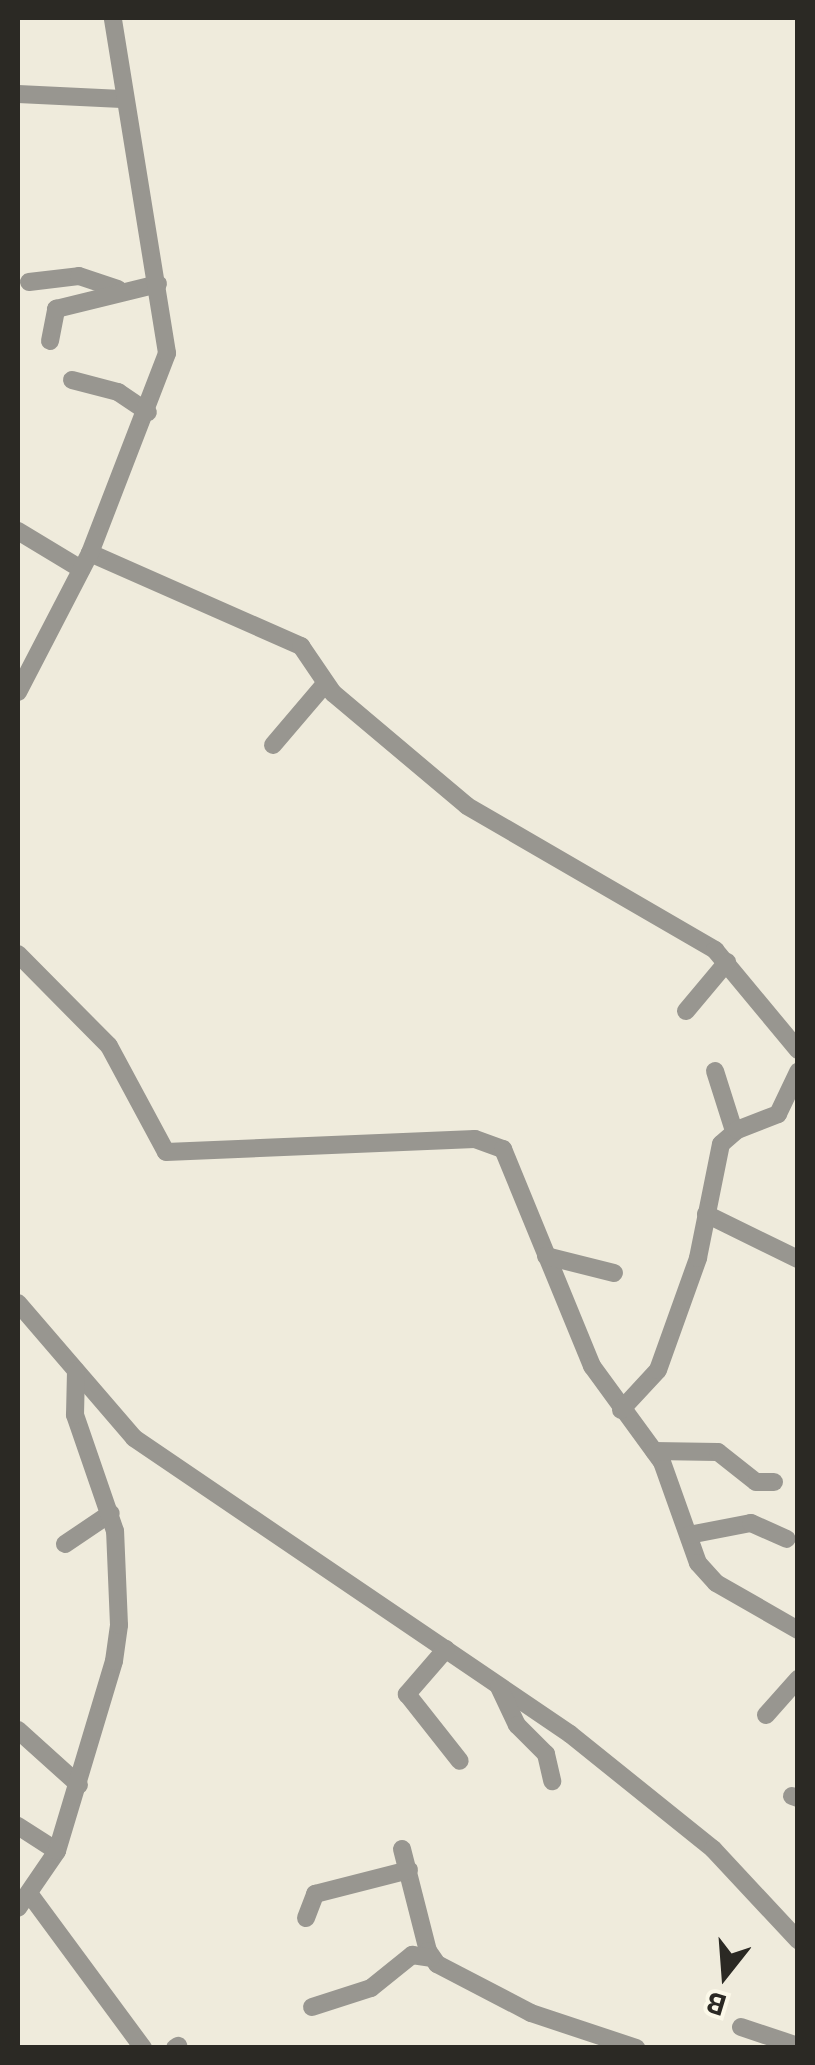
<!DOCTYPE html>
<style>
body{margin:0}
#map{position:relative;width:815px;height:2065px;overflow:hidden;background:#efebdc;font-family:Inter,sans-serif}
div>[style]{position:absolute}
.minor>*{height:18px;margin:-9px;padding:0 9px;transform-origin:9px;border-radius:9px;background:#989690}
span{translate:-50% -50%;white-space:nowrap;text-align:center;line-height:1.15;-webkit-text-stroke:8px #fcf9e9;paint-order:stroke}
.frame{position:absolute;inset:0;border:20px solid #2b2924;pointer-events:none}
.north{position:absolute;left:675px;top:1925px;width:100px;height:100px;-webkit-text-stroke:8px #fcf9e9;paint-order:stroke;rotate:197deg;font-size:28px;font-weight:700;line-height:40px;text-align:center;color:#2b2924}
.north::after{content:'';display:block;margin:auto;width:35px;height:45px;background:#2b2924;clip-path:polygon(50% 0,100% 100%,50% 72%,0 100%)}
</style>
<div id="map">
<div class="minor">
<i style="left:18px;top:94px;width:104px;rotate:2.8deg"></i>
<i style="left:29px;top:282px;width:50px;rotate:-6.8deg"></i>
<i style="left:79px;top:276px;width:41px;rotate:18.4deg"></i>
<i style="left:50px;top:341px;width:33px;rotate:-79deg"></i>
<i style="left:56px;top:309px;width:105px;rotate:-13.8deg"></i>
<i style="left:72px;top:380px;width:48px;rotate:14.6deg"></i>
<i style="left:118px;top:392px;width:36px;rotate:34deg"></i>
<i style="left:18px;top:531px;width:74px;rotate:31.1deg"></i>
<i style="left:90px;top:553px;width:231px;rotate:23.8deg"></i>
<i style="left:301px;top:646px;width:57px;rotate:55.8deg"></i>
<i style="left:333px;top:693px;width:175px;rotate:40.1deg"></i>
<i style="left:467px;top:806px;width:287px;rotate:30.1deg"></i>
<i style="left:715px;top:950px;width:130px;rotate:50.3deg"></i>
<i style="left:18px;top:692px;width:157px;rotate:-62.6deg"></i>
<i style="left:90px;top:553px;width:214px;rotate:-68.9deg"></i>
<i style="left:167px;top:353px;width:339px;rotate:-99.2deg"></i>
<i style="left:273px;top:745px;width:80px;rotate:-49.6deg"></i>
<i style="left:18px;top:954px;width:129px;rotate:45.3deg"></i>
<i style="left:109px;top:1046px;width:120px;rotate:61.7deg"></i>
<i style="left:166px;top:1152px;width:309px;rotate:-2.4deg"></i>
<i style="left:475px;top:1139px;width:30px;rotate:20deg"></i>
<i style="left:503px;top:1149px;width:235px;rotate:67.7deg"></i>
<i style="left:592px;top:1366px;width:119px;rotate:53.9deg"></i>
<i style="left:662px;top:1462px;width:107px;rotate:70.4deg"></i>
<i style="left:698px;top:1563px;width:27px;rotate:48deg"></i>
<i style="left:716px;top:1583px;width:95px;rotate:29.8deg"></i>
<i style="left:686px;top:1011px;width:64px;rotate:-50.1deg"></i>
<i style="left:715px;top:1071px;width:63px;rotate:72.4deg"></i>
<i style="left:706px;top:1214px;width:102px;rotate:26.1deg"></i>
<i style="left:546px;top:1256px;width:70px;rotate:14deg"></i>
<i style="left:18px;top:1303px;width:178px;rotate:49.3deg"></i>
<i style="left:134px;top:1438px;width:527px;rotate:34.17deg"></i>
<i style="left:570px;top:1734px;width:184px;rotate:38.8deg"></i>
<i style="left:713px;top:1849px;width:125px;rotate:47deg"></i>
<i style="left:621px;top:1410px;width:54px;rotate:-47.2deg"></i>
<i style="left:658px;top:1370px;width:119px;rotate:-70.3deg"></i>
<i style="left:698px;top:1258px;width:116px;rotate:-78.6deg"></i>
<i style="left:721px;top:1144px;width:21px;rotate:-41deg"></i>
<i style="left:737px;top:1130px;width:44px;rotate:-21.3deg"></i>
<i style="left:778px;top:1114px;width:47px;rotate:-64.5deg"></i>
<i style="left:654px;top:1451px;width:64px;rotate:0.9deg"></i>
<i style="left:718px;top:1452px;width:48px;rotate:38.3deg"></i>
<i style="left:756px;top:1482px;width:18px"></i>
<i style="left:689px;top:1535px;width:63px;rotate:-11deg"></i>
<i style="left:751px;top:1523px;width:39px;rotate:24deg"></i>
<i style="left:65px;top:1544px;width:55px;rotate:-34deg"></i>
<i style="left:446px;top:1649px;width:60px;rotate:130.9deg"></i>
<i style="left:407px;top:1694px;width:85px;rotate:51.7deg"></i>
<i style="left:499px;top:1687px;width:42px;rotate:64.7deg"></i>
<i style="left:517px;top:1725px;width:41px;rotate:45deg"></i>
<i style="left:546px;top:1754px;width:28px;rotate:77deg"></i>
<i style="left:766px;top:1715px;width:48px;rotate:-48.4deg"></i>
<i style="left:18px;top:1730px;width:82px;rotate:42deg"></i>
<i style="left:792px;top:1796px;width:6px;rotate:18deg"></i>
<i style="left:18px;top:1826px;width:46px;rotate:32.7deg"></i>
<i style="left:402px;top:1849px;width:105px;rotate:75.7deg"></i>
<i style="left:428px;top:1951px;width:16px;rotate:55deg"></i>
<i style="left:437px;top:1964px;width:106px;rotate:27.5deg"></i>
<i style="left:531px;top:2013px;width:111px;rotate:18.4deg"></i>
<i style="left:31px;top:1896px;width:189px;rotate:53.6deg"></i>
<i style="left:18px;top:1908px;width:69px;rotate:-55.6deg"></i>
<i style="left:57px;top:1851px;width:198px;rotate:-73.3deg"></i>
<i style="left:114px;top:1661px;width:36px;rotate:-82deg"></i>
<i style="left:119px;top:1625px;width:94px;rotate:-92.4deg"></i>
<i style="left:115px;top:1531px;width:123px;rotate:-109deg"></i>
<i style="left:75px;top:1415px;width:44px;rotate:-88.7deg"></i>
<i style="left:306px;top:1918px;width:26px;rotate:-69deg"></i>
<i style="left:315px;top:1894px;width:97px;rotate:-14.3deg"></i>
<i style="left:312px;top:2007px;width:62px;rotate:-17.9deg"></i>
<i style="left:371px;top:1988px;width:53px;rotate:-38.8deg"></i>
<i style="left:412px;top:1955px;width:19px;rotate:9deg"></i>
<i style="left:741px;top:2027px;width:60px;rotate:18.4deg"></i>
<i style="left:175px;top:2048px;width:4px;rotate:-34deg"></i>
</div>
<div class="frame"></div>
<div class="north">B</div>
</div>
